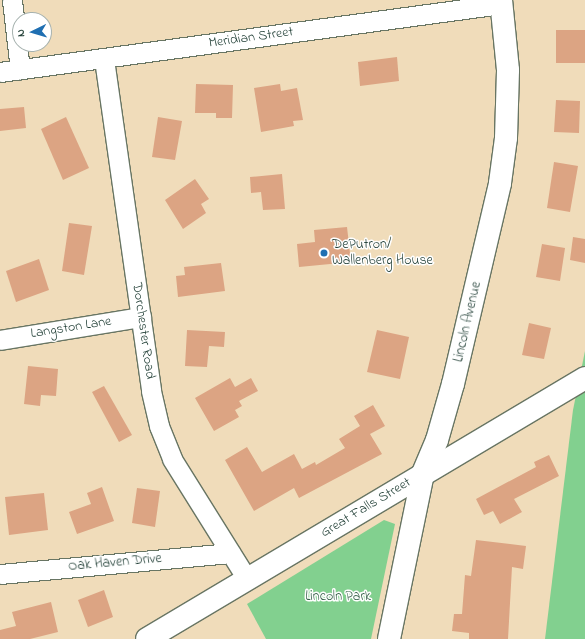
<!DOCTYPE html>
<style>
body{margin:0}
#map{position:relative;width:585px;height:639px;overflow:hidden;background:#f0dcba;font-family:"Indie Flower",sans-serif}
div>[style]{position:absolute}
.green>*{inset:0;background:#82d08f}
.building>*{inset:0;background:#dca483}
.roads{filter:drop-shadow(1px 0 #687563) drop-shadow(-1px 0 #687563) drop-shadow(0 1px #687563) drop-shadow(0 -1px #687563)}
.street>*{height:19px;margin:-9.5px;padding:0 9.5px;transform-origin:9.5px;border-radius:9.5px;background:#fff}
.secondary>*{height:22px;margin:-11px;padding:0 11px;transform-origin:11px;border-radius:11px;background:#fff}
.dots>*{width:11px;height:11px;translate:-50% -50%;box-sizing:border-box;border:2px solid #fff;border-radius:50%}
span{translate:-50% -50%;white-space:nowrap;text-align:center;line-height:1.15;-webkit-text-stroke:3px #fff;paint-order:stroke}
.street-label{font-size:14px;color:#1f3d34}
.poi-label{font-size:14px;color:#1f3d34}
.left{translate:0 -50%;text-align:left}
.park-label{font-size:14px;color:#38624b}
.north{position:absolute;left:12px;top:12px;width:40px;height:40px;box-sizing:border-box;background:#fff;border:1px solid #a5b1ae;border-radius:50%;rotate:265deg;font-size:11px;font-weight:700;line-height:16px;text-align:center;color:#1f3d34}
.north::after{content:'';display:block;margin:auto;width:14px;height:18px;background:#1f6fb2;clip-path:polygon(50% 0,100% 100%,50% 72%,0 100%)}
</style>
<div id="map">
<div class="green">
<i style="clip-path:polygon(585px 351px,585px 639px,545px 639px,573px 410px)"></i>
<i style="clip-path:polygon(384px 520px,395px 524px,371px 639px,266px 639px,247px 604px)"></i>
</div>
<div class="building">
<i style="clip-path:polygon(556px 30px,585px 30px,585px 63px,556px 63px)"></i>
<i style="clip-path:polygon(397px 57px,399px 81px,360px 86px,358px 62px)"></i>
<i style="clip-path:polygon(196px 84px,233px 85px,232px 118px,216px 118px,216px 113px,195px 113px)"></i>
<i style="clip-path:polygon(280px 84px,281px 91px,297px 88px,303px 120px,293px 121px,294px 126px,261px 132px,254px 88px)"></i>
<i style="clip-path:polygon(556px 100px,580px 101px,579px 133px,554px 132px)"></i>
<i style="clip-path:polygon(24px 107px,26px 128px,0 131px,0 109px)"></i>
<i style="clip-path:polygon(66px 117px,89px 168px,63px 180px,41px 129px)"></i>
<i style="clip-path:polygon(158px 117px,182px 121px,175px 160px,152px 157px)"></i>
<i style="clip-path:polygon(554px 162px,578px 166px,570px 212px,547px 208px)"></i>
<i style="clip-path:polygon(282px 174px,285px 209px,263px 210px,261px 192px,251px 193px,250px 177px)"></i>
<i style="clip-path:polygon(195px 179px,209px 199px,201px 204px,206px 213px,183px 229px,165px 200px)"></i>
<i style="clip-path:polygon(69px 223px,92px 226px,84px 275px,62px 271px)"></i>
<i style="clip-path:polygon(347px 227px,351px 262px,299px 267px,297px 244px,315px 242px,314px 230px)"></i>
<i style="clip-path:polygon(573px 237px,585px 239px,585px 263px,570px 260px)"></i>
<i style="clip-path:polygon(542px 244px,565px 248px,560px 281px,536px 277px)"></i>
<i style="clip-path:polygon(39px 259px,49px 290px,16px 302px,6px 271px)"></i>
<i style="clip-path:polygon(221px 263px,225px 291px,178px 297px,176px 276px,185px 275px,184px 267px)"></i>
<i style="clip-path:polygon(529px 323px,551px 328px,544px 359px,522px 355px)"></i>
<i style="clip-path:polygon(187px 330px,225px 332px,224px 347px,209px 346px,207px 367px,185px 366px)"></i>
<i style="clip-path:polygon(377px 330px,409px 337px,400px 379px,367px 372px)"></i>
<i style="clip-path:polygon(28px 366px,58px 369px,56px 396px,41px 395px,40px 406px,24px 404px)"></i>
<i style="clip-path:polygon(230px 378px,235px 387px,251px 378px,258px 391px,239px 401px,242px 406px,235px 410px,239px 417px,214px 431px,195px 398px)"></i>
<i style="clip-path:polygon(104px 386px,132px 435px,119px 442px,92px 392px)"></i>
<i style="clip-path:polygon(373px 405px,385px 426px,370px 434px,382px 454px,299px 498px,294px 488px,254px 511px,225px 460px,247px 447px,262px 472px,294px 454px,302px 469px,315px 462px,316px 465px,345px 448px,339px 439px,360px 426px,354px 416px)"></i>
<i style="clip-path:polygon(549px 455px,559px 476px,514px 499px,522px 512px,500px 524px,493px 511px,484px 515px,476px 499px,536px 467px,534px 462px)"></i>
<i style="clip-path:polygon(102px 487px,114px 521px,77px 534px,69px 512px,91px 504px,87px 493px)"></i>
<i style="clip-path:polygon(137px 488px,160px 491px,155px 527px,132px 523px)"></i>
<i style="clip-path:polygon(44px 493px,48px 530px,9px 535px,5px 497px)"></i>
<i style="clip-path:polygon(476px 540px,526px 546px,523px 569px,512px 567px,508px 639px,469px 639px,469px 633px,452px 631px,454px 614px,462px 614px,465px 575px,471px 576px)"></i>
<i style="clip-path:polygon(104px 590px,113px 617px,88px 627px,78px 600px)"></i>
<i style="clip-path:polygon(51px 602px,58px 632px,30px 639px,0 639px,0 630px,16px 626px,12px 612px)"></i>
</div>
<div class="roads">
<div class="street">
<i style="left:12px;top:0;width:70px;rotate:83.5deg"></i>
<i style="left:104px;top:59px;width:335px;rotate:81.9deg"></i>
<i style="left:151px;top:391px;width:36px;rotate:77deg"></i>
<i style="left:159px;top:426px;width:35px;rotate:68deg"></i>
<i style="left:172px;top:459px;width:142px;rotate:58deg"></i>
<i style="left:0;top:72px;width:506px;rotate:-7.73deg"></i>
<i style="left:0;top:340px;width:143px;rotate:-9.3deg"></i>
<i style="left:0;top:574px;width:231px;rotate:-5.2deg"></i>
</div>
<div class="secondary">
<i style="left:147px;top:639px;width:510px;rotate:-30.79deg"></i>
<i style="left:389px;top:639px;width:169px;rotate:-78.4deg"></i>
<i style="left:423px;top:473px;width:36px;rotate:-67deg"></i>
<i style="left:437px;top:440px;width:58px;rotate:-74.1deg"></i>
<i style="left:453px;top:384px;width:206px;rotate:-76.8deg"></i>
<i style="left:500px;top:183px;width:45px;rotate:-82.4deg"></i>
<i style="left:506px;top:138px;width:68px;rotate:-88.3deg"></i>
<i style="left:508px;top:70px;width:70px;rotate:-95.7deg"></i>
</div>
</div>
<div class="dots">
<i style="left:324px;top:253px;background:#1f6fb2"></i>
</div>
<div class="street-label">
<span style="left:251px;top:38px;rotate:-8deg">Meridian Street</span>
<span style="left:468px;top:322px;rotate:-77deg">Lincoln Avenue</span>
<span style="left:71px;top:328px;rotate:-9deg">Langston Lane</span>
<span style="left:143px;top:331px;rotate:82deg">Dorchester Road</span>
<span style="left:366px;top:508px;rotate:-31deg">Great Falls Street</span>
<span style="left:115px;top:563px;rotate:-5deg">Oak Haven Drive</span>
</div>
<div class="poi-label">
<span class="left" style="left:332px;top:253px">DePutron/<br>Wallenberg House</span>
</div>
<div class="park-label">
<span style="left:338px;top:597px">Lincoln Park</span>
</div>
<div class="north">N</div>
</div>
